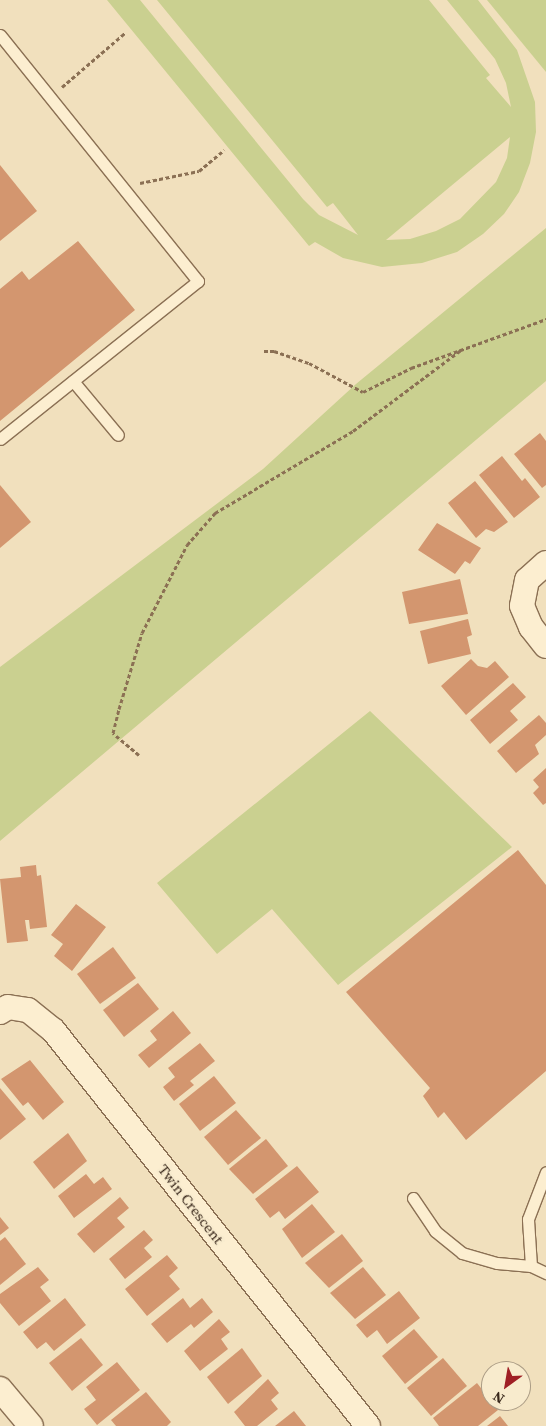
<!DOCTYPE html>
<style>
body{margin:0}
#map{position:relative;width:546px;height:1426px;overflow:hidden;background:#f1e0bd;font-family:"Source Serif 4",serif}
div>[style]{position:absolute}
.green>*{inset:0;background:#cad090}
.building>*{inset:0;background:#d3966f}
.path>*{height:3px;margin-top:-1.5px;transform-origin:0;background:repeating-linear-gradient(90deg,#8b7054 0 4px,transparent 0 6.5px)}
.roads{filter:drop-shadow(1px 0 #8b7054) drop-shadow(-1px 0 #8b7054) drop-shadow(0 1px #8b7054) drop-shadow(0 -1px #8b7054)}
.service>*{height:11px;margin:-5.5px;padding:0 5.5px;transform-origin:5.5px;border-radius:5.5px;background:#fceed0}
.minor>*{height:24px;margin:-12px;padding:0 12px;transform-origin:12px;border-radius:12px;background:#fceed0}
span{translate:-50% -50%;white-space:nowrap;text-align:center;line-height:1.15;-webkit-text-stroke:4px #f8ebcd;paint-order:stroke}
.street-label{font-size:15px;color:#39281b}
.north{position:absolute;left:481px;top:1361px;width:50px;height:50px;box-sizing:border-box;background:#f8ebcd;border:1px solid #ac9d86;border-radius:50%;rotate:212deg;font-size:14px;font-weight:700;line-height:20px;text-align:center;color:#39281b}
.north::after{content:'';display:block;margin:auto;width:18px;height:22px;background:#9f1f24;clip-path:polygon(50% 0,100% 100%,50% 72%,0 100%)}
</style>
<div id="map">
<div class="green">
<i style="clip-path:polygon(evenodd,107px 0,140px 0,303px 199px,319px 215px,358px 235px,333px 203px,327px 207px,157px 0,429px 0,490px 75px,486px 78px,511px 107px,506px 83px,495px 59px,447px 0,478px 0,517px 50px,535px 102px,536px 132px,530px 163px,519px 192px,504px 214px,483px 234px,457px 252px,422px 263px,382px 267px,343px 258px,315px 242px,309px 246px,107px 0,510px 137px,507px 158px,496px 182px,460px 219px,436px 231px,410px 239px,386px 240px,510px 137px)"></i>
<i style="clip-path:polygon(487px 0,546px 0,546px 72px)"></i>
<i style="clip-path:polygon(546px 228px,546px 381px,0 841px,0 667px,263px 469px,356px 384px)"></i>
<i style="clip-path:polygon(370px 711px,512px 847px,338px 985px,272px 909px,217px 954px,157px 883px)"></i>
</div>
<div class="building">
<i style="clip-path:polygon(0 165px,37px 211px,0 241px)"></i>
<i style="clip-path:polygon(78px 241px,135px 310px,0 421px,0 289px,22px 271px,29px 280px)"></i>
<i style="clip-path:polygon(540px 433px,546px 441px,546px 485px,542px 488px,514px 454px)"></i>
<i style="clip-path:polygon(502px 456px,522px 481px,525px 478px,540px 497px,514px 518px,479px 475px)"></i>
<i style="clip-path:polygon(475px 481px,508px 522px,494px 532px,486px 529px,476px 538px,448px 503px)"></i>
<i style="clip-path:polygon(0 485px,31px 522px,0 548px)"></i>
<i style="clip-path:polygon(437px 523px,481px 548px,470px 564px,465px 561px,455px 574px,418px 550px)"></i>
<i style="clip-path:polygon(460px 579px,468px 614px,409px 624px,402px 592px)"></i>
<i style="clip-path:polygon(468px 619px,472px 635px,467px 637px,471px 654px,428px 664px,420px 631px)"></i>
<i style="clip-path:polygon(471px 659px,478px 666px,487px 668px,495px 661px,509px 677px,466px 715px,441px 686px)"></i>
<i style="clip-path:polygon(513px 683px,526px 697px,510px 711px,518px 720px,490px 744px,470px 720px)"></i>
<i style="clip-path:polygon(539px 715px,546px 723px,546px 735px,535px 745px,539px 754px,516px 773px,497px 751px)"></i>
<i style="clip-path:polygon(546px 768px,546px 803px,543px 805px,533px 793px,539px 787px,533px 780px)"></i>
<i style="clip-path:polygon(518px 850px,546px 885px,546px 1071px,466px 1140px,444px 1112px,438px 1118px,423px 1096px,430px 1088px,346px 992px)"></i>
<i style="clip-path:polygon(36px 865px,37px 876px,41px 875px,47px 927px,30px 929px,29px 920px,25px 920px,28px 941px,7px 943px,0 879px,21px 877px,20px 867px)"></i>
<i style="clip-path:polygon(76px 904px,106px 927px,72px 971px,54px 956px,63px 944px,51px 935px)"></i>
<i style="clip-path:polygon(113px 947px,136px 978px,100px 1004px,77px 974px)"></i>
<i style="clip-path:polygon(138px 983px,159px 1009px,124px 1037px,103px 1010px)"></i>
<i style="clip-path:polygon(173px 1011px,191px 1033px,149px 1068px,138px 1055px,157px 1040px,150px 1031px)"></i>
<i style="clip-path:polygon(200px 1043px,215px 1061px,190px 1081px,194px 1085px,174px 1101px,163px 1087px,175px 1077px,168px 1068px)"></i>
<i style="clip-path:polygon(30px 1060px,64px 1102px,43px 1120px,28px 1102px,23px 1106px,1px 1079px)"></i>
<i style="clip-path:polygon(214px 1076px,236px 1103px,200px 1131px,179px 1104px)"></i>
<i style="clip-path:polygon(0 1088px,26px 1119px,0 1140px)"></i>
<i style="clip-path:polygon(236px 1110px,261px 1138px,228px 1165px,204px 1137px)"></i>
<i style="clip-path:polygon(68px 1133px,87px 1161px,54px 1189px,33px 1162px)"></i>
<i style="clip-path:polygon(266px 1139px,288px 1166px,253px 1194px,229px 1169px)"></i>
<i style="clip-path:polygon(297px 1166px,319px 1192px,285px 1219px,279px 1211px,270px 1218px,255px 1199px)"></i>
<i style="clip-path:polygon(86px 1174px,94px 1184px,103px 1177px,112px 1189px,74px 1218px,58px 1196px)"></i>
<i style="clip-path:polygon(120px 1197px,129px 1208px,117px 1218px,125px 1227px,94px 1253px,77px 1234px)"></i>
<i style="clip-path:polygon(312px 1204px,335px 1232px,302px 1258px,282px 1229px)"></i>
<i style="clip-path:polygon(0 1217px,9px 1228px,0 1235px)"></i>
<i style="clip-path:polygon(144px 1230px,153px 1240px,144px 1248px,152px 1257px,125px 1279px,109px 1259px)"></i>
<i style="clip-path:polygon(342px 1234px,363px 1261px,329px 1288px,305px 1263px)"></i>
<i style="clip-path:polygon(5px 1237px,26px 1264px,0 1285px,0 1241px)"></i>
<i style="clip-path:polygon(167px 1255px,178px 1268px,169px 1276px,180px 1289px,147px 1316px,125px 1289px)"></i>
<i style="clip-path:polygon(38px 1267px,49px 1280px,40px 1287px,51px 1301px,19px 1326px,0 1303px,0 1294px)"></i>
<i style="clip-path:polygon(363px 1267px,386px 1295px,355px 1319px,330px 1293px)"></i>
<i style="clip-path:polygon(399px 1291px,420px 1318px,387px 1344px,377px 1330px,367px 1338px,356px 1325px)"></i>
<i style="clip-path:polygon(65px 1298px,86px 1325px,54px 1351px,46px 1342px,37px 1349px,23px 1332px)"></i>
<i style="clip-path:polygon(183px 1298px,190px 1308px,202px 1298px,213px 1312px,194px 1328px,191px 1324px,167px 1343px,151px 1324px)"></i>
<i style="clip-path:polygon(219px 1319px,230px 1332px,221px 1339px,228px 1349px,200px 1371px,184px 1351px)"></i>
<i style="clip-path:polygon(414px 1329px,438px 1357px,405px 1384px,382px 1356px)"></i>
<i style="clip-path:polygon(81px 1338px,103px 1365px,72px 1391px,49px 1363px)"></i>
<i style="clip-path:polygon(242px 1348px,262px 1376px,228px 1404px,207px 1377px)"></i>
<i style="clip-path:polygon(443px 1358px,467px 1386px,431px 1416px,407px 1388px)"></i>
<i style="clip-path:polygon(117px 1362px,140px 1390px,97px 1425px,84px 1409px,96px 1400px,86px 1387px)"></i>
<i style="clip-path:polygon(268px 1379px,279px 1393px,271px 1400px,278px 1409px,257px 1426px,245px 1426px,234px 1412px)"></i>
<i style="clip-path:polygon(477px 1383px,498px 1410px,478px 1426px,439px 1426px,433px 1418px)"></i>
<i style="clip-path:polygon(146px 1392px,171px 1422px,167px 1426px,116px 1426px,111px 1420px)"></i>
<i style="clip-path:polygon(294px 1411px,306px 1426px,275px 1426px)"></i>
<i style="clip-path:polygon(500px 1416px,508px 1426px,487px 1426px)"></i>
</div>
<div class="path">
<i style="left:62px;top:87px;width:83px;rotate:-40.6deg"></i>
<i style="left:140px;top:183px;width:60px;rotate:-11.5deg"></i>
<i style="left:199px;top:171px;width:33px;rotate:-40deg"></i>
<i style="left:264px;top:351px;width:10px"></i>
<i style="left:274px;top:351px;width:37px;rotate:19deg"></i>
<i style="left:309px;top:363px;width:61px;rotate:28.2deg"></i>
<i style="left:363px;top:392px;width:54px;rotate:-26.6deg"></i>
<i style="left:411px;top:368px;width:144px;rotate:-19.9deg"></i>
<i style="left:139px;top:755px;width:34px;rotate:-140deg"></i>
<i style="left:113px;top:733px;width:25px;rotate:-76deg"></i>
<i style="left:119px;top:709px;width:79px;rotate:-73.2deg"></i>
<i style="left:142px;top:633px;width:99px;rotate:-62.9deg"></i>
<i style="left:187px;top:545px;width:43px;rotate:-48.8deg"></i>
<i style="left:215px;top:513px;width:161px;rotate:-30.7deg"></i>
<i style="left:353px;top:431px;width:135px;rotate:-36.9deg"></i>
</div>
<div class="roads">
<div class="service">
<i style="left:0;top:35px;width:316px;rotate:51.2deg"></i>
<i style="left:198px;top:281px;width:253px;rotate:141.4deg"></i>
<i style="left:73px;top:381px;width:70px;rotate:50.2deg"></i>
<i style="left:413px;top:1198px;width:40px;rotate:56deg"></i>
<i style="left:435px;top:1231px;width:35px;rotate:39deg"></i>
<i style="left:462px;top:1253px;width:36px;rotate:16deg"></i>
<i style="left:497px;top:1263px;width:34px;rotate:5deg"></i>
<i style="left:531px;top:1266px;width:17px;rotate:25deg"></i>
<i style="left:531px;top:1266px;width:47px;rotate:-93.7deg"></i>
<i style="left:528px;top:1219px;width:50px;rotate:-69deg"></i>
</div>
<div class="minor">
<i style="left:546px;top:563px;width:25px;rotate:138deg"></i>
<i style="left:527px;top:580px;width:26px;rotate:101deg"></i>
<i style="left:522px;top:606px;width:23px;rotate:67deg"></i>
<i style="left:531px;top:627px;width:24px;rotate:52deg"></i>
<i style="left:0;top:1012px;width:9px;rotate:-32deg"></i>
<i style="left:8px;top:1007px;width:20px;rotate:9deg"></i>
<i style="left:28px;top:1010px;width:32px;rotate:39deg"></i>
<i style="left:53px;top:1030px;width:506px;rotate:51.5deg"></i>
<i style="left:0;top:1389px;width:48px;rotate:50deg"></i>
</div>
</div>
<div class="street-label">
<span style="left:191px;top:1204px;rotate:52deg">Twin Crescent</span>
</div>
<div class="north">N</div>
</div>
